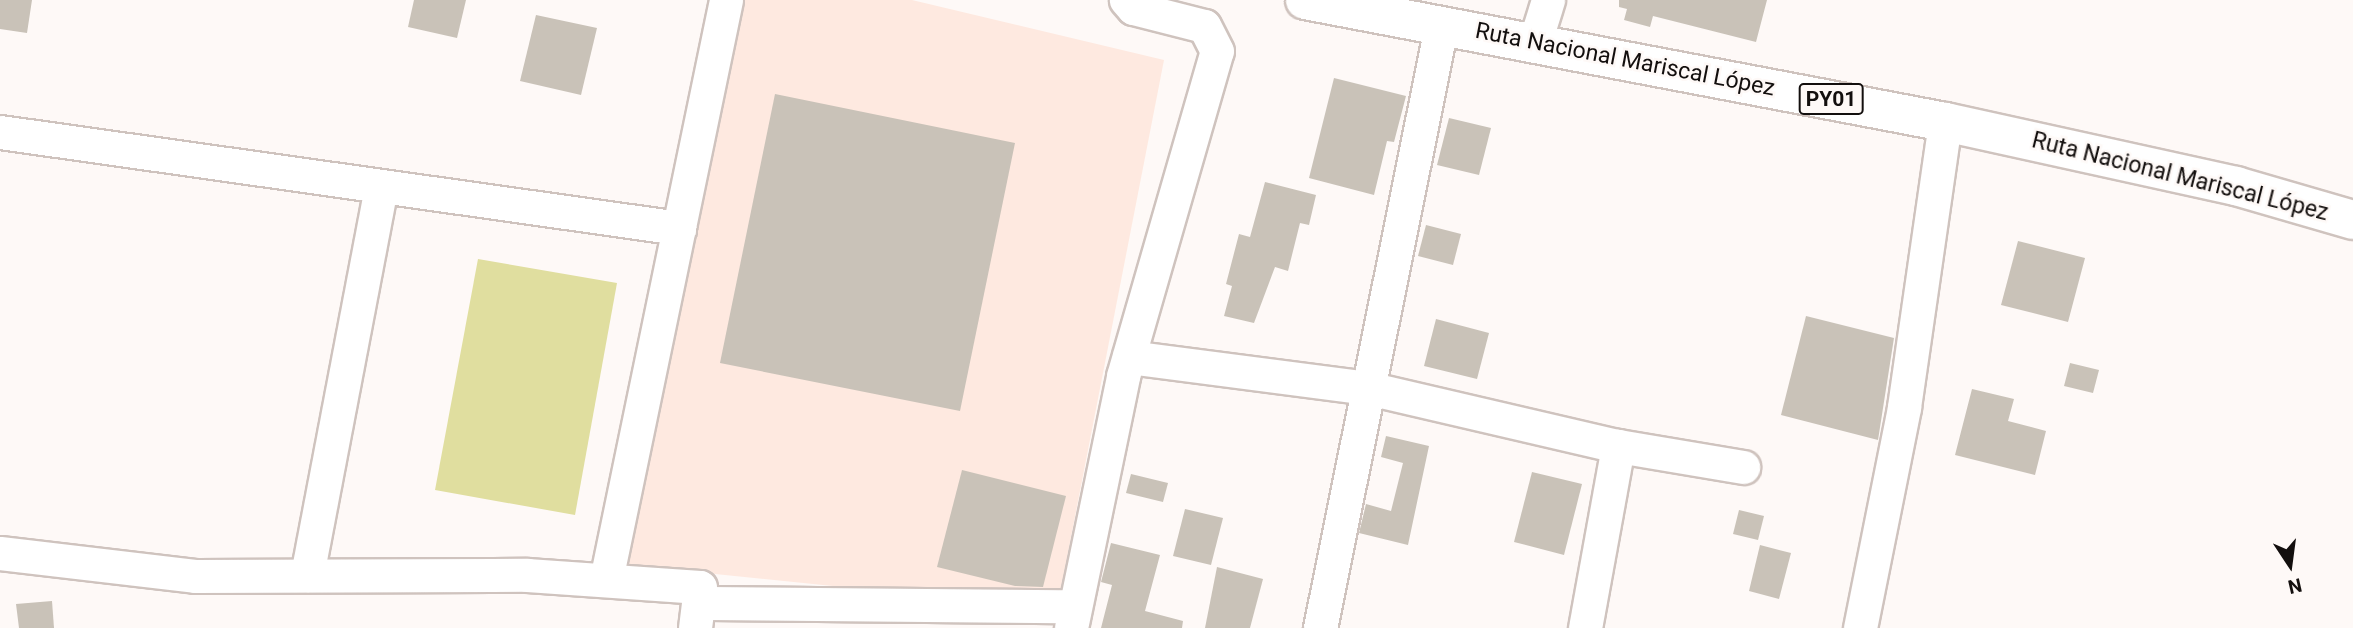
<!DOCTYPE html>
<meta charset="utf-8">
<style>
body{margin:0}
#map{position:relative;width:2353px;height:628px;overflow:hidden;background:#fef9f7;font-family:Roboto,sans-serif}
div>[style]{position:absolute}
.built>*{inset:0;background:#fee9e0}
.green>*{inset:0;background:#e0de9f}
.building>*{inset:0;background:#c9c2b8}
.roads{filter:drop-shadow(2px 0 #cfc3be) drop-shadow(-2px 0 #cfc3be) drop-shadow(0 2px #cfc3be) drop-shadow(0 -2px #cfc3be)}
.minor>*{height:33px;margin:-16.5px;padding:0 16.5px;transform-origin:16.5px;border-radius:16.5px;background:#fff}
.highway>*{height:38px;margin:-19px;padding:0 19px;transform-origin:19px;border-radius:19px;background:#fff}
span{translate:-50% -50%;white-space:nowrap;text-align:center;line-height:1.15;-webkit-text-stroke:5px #fef9f7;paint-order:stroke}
.shield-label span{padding:2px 5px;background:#fef9f7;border:2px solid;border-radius:5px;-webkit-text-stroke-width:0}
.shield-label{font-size:21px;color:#130f0e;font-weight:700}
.street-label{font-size:23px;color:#130f0e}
.north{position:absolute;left:2255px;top:530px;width:70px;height:70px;-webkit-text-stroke:5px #fef9f7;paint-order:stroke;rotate:167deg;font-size:19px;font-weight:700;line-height:28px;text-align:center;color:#130f0e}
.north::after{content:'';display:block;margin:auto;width:24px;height:32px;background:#130f0e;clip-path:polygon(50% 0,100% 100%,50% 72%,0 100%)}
</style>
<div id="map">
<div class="built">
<i style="clip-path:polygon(735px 0,912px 0,1164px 60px,1057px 609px,627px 565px,679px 228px)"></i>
</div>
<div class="green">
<i style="clip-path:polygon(478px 259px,617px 283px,575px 515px,435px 490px)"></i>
</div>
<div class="building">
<i style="clip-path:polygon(0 0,32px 0,27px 33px,0 29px)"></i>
<i style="clip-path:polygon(414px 0,466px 0,457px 38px,408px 27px)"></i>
<i style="clip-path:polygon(1619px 0,1767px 0,1756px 42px,1653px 16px,1650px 27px,1624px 20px,1627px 9px,1619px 7px)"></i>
<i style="clip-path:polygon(536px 15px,597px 28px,581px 95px,520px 81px)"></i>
<i style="clip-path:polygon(1334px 78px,1406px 96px,1394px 142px,1387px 141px,1374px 195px,1309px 178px)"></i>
<i style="clip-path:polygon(775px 94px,1015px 143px,960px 411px,720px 363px)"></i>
<i style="clip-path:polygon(1449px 118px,1491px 128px,1479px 175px,1437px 165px)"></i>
<i style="clip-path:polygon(1265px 182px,1316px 195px,1309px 225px,1300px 223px,1288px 271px,1275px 267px,1254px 323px,1224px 316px,1232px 286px,1226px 284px,1239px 234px,1250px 237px)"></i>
<i style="clip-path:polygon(1426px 225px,1461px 234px,1453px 265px,1418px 256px)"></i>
<i style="clip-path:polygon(2018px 241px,2085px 258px,2068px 322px,2001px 305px)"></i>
<i style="clip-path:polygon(1806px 316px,1894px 338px,1878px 440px,1781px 415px)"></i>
<i style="clip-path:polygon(1436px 319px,1489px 333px,1477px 379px,1424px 366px)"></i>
<i style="clip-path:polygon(2070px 363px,2099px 370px,2093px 393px,2064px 386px)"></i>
<i style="clip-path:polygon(1972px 389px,2014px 399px,2008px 421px,2046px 431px,2035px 475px,1955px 455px)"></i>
<i style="clip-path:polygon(1386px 436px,1429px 446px,1408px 545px,1359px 533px,1366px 504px,1391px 511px,1403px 463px,1381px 457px)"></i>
<i style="clip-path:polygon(962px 470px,1066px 496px,1043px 587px,1015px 586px,937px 567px)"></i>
<i style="clip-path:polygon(1532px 472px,1582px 484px,1564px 555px,1514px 542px)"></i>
<i style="clip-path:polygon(1131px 474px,1168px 483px,1163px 502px,1126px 493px)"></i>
<i style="clip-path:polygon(1185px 509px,1223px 518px,1211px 565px,1173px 556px)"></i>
<i style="clip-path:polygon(1739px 510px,1764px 516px,1758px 540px,1733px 534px)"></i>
<i style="clip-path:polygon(1111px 543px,1160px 555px,1145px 611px,1183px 621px,1182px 628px,1101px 628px,1112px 585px,1101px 582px)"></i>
<i style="clip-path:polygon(1760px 545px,1791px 553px,1779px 599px,1749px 591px)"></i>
<i style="clip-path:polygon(1217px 567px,1263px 579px,1250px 628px,1205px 628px)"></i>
<i style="clip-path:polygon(52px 601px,54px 628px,19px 628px,16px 604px)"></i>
</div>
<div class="roads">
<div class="minor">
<i style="left:1535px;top:42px;width:44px;rotate:-72.8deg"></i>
<i style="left:0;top:132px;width:686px;rotate:8.05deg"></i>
<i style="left:1129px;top:357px;width:241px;rotate:7.4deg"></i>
<i style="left:1368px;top:388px;width:257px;rotate:13.1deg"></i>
<i style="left:1618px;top:446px;width:127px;rotate:9.5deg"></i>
<i style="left:0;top:553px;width:196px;rotate:6.7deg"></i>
<i style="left:195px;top:576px;width:332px;rotate:-0.2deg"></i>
<i style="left:527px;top:575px;width:173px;rotate:4deg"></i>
<i style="left:700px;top:587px;width:41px;rotate:97deg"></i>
<i style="left:307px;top:575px;width:394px;rotate:-79.2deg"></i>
<i style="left:606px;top:580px;width:592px;rotate:-78.31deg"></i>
<i style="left:698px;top:603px;width:374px;rotate:0.5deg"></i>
<i style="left:1071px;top:628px;width:257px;rotate:-78.3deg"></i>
<i style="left:1123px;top:376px;width:338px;rotate:-73.9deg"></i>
<i style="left:1217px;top:51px;width:28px;rotate:-117deg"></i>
<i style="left:1204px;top:26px;width:73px;rotate:-165.8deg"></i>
<i style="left:1133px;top:8px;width:11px;rotate:-131deg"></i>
<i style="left:1320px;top:628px;width:613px;rotate:-78.62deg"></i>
<i style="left:1585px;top:628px;width:185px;rotate:-79.7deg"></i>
<i style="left:1860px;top:628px;width:225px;rotate:-78.7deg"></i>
<i style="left:1904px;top:407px;width:288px;rotate:-81.8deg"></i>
</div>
<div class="highway">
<i style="left:1305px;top:0;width:652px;rotate:10.79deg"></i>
<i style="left:1945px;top:122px;width:298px;rotate:12.4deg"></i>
<i style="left:2236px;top:186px;width:122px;rotate:16.2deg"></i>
</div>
</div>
<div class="shield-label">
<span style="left:1831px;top:99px">PY01</span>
</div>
<div class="street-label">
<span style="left:1625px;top:60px;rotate:11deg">Ruta Nacional Mariscal López</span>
<span style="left:2180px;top:177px;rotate:14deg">Ruta Nacional Mariscal López</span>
</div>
<div class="north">N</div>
</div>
